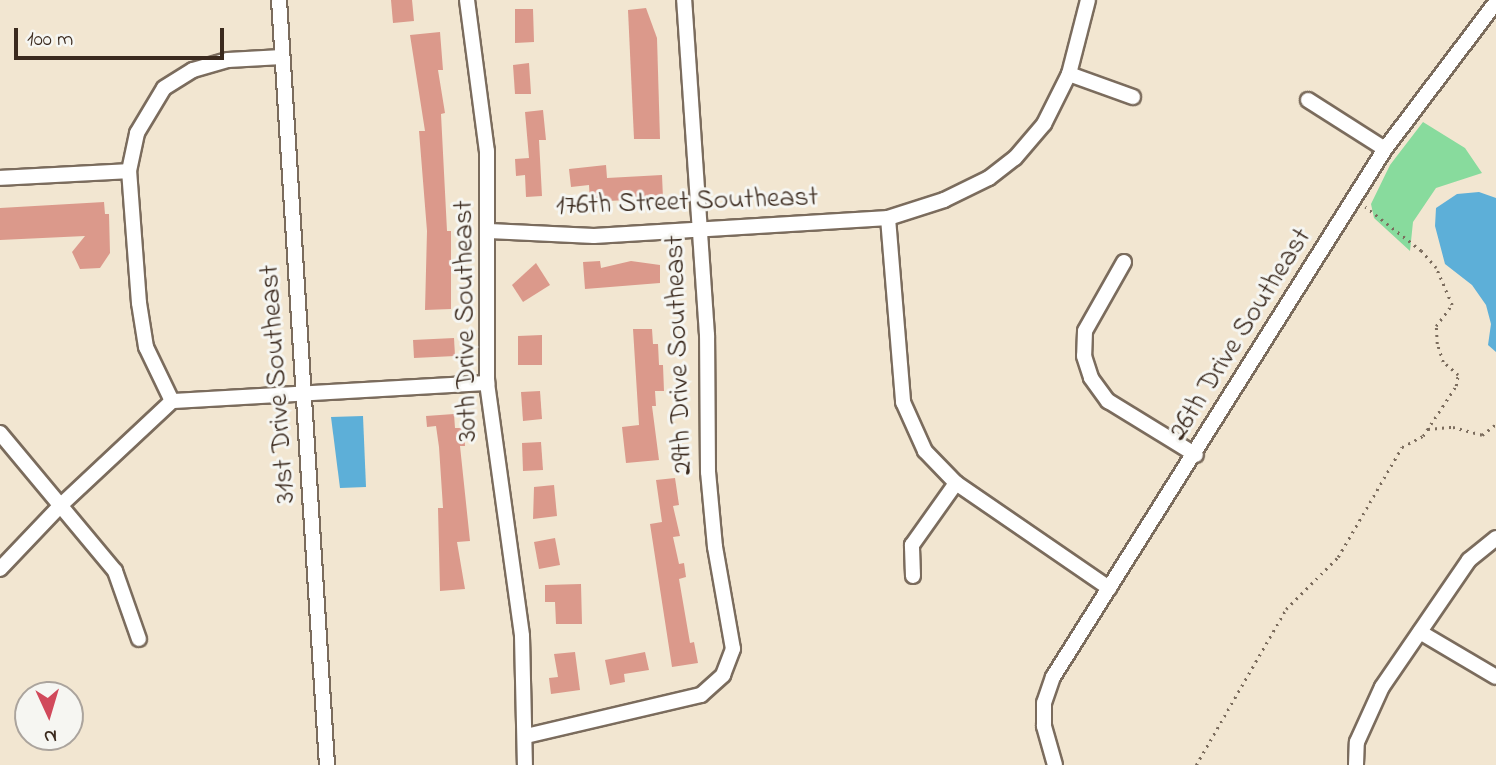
<!DOCTYPE html>
<style>
body{margin:0}
#map{position:relative;width:1496px;height:765px;overflow:hidden;background:#f2e6d1;font-family:"Indie Flower",sans-serif}
div>[style]{position:absolute}
.green>*{inset:0;background:#88db9d}
.water>*{inset:0;background:#5dafd8}
.building>*{inset:0;background:#db998b}
.path>*{height:2.5px;margin-top:-1.25px;transform-origin:0;background:repeating-linear-gradient(90deg,#7b6c5d 0 2px,transparent 0 7px)}
.roads{filter:drop-shadow(2px 0 #7b6c5d) drop-shadow(-2px 0 #7b6c5d) drop-shadow(0 2px #7b6c5d) drop-shadow(0 -2px #7b6c5d)}
.minor>*{height:14px;margin:-7px;padding:0 7px;transform-origin:7px;border-radius:7px;background:#fff}
span{translate:-50% -50%;white-space:nowrap;text-align:center;line-height:1.15;-webkit-text-stroke:6px #f6f6f2;paint-order:stroke}
.street-label{font-size:28px;color:#3b2a1e}
.north{position:absolute;left:14px;top:681px;width:70px;height:70px;box-sizing:border-box;background:#f6f6f2;border:2px solid #aba49d;border-radius:50%;rotate:176deg;font-size:19px;font-weight:700;line-height:28px;text-align:center;color:#3b2a1e}
.north::after{content:'';display:block;margin:auto;width:24px;height:32px;background:#d1495b;clip-path:polygon(50% 0,100% 100%,50% 72%,0 100%)}
.scale{position:absolute;left:14px;top:28px;width:210px;height:32px;box-sizing:border-box;border:4px solid #3b2a1e;border-top:0;padding-left:9px;font-size:21px;line-height:24px;white-space:nowrap;color:#3b2a1e;-webkit-text-stroke:5px #f6f6f2;paint-order:stroke}
</style>
<div id="map">
<div class="green">
<i style="clip-path:polygon(1423px 122px,1465px 148px,1482px 173px,1436px 188px,1413px 222px,1410px 251px,1374px 218px,1371px 204px,1390px 165px)"></i>
</div>
<div class="water">
<i style="clip-path:polygon(1479px 192px,1496px 198px,1496px 352px,1488px 345px,1491px 324px,1486px 305px,1472px 285px,1445px 264px,1435px 226px,1436px 208px,1457px 194px)"></i>
<i style="clip-path:polygon(363px 416px,366px 487px,340px 488px,331px 417px)"></i>
</div>
<div class="building">
<i style="clip-path:polygon(391px 0,412px 0,414px 21px,393px 23px)"></i>
<i style="clip-path:polygon(646px 8px,657px 38px,660px 139px,634px 139px,628px 10px)"></i>
<i style="clip-path:polygon(515px 9px,533px 9px,534px 42px,515px 43px)"></i>
<i style="clip-path:polygon(440px 32px,443px 70px,438px 70px,445px 113px,441px 114px,447px 231px,451px 231px,451px 309px,425px 310px,427px 231px,419px 131px,425px 131px,410px 35px)"></i>
<i style="clip-path:polygon(529px 63px,531px 94px,515px 94px,513px 65px)"></i>
<i style="clip-path:polygon(543px 110px,546px 140px,539px 140px,542px 196px,526px 197px,525px 175px,516px 176px,515px 159px,529px 158px,525px 112px)"></i>
<i style="clip-path:polygon(606px 165px,607px 178px,662px 175px,663px 198px,590px 202px,589px 185px,571px 187px,569px 169px)"></i>
<i style="clip-path:polygon(104px 202px,105px 214px,109px 214px,110px 253px,100px 268px,80px 269px,72px 252px,85px 236px,0 240px,0 208px)"></i>
<i style="clip-path:polygon(600px 261px,601px 268px,631px 261px,660px 265px,660px 283px,585px 289px,583px 262px)"></i>
<i style="clip-path:polygon(536px 263px,550px 285px,523px 302px,512px 285px)"></i>
<i style="clip-path:polygon(633px 329px,652px 329px,653px 344px,658px 344px,659px 365px,663px 365px,664px 391px,655px 391px,656px 406px,652px 406px,659px 460px,626px 463px,622px 427px,639px 425px)"></i>
<i style="clip-path:polygon(542px 335px,542px 365px,518px 365px,518px 336px)"></i>
<i style="clip-path:polygon(454px 338px,455px 356px,414px 358px,413px 340px)"></i>
<i style="clip-path:polygon(540px 391px,542px 419px,523px 421px,521px 392px)"></i>
<i style="clip-path:polygon(454px 414px,455px 428px,464px 428px,465px 446px,460px 446px,470px 541px,457px 542px,465px 589px,440px 591px,438px 508px,443px 508px,439px 447px,436px 426px,427px 427px,426px 416px)"></i>
<i style="clip-path:polygon(541px 442px,543px 470px,523px 471px,522px 443px)"></i>
<i style="clip-path:polygon(675px 478px,679px 505px,673px 506px,680px 536px,673px 537px,679px 564px,684px 563px,686px 577px,679px 579px,690px 643px,694px 642px,698px 663px,672px 667px,650px 524px,662px 522px,656px 480px)"></i>
<i style="clip-path:polygon(554px 485px,557px 516px,533px 519px,534px 487px)"></i>
<i style="clip-path:polygon(555px 538px,560px 565px,539px 569px,534px 542px)"></i>
<i style="clip-path:polygon(581px 584px,582px 624px,556px 624px,555px 602px,545px 602px,545px 585px)"></i>
<i style="clip-path:polygon(575px 652px,580px 690px,551px 694px,549px 678px,558px 677px,554px 654px)"></i>
<i style="clip-path:polygon(645px 652px,649px 670px,624px 674px,625px 682px,610px 685px,605px 660px)"></i>
</div>
<div class="path">
<i style="left:1428px;top:429px;width:25px;rotate:-5deg"></i>
<i style="left:1453px;top:427px;width:30px;rotate:15deg"></i>
<i style="left:1482px;top:435px;width:18px;rotate:-38deg"></i>
<i style="left:1196px;top:765px;width:180px;rotate:-60deg"></i>
<i style="left:1286px;top:609px;width:74px;rotate:-45deg"></i>
<i style="left:1338px;top:557px;width:127px;rotate:-59.8deg"></i>
<i style="left:1402px;top:447px;width:24px;rotate:-28deg"></i>
<i style="left:1423px;top:436px;width:60px;rotate:-56.6deg"></i>
<i style="left:1456px;top:386px;width:11px;rotate:-80deg"></i>
<i style="left:1458px;top:375px;width:20px;rotate:-139deg"></i>
<i style="left:1443px;top:362px;width:19px;rotate:-108deg"></i>
<i style="left:1437px;top:344px;width:18px;rotate:-93deg"></i>
<i style="left:1436px;top:326px;width:26px;rotate:-53deg"></i>
<i style="left:1452px;top:305px;width:40px;rotate:-113.4deg"></i>
<i style="left:1436px;top:268px;width:23px;rotate:-131deg"></i>
<i style="left:1421px;top:251px;width:71px;rotate:-141.8deg"></i>
</div>
<div class="roads">
<div class="minor">
<i style="left:279px;top:0;width:767px;rotate:86.41deg"></i>
<i style="left:467px;top:0;width:152px;rotate:82.5deg"></i>
<i style="left:487px;top:151px;width:232px;rotate:90deg"></i>
<i style="left:487px;top:383px;width:255px;rotate:82.1deg"></i>
<i style="left:522px;top:636px;width:129px;rotate:88.7deg"></i>
<i style="left:1069px;top:74px;width:68px;rotate:19.8deg"></i>
<i style="left:1308px;top:100px;width:91px;rotate:32.5deg"></i>
<i style="left:0;top:178px;width:129px;rotate:-3.1deg"></i>
<i style="left:888px;top:218px;width:185px;rotate:85.3deg"></i>
<i style="left:903px;top:402px;width:54px;rotate:65.8deg"></i>
<i style="left:925px;top:451px;width:45px;rotate:45.9deg"></i>
<i style="left:956px;top:483px;width:186px;rotate:34.5deg"></i>
<i style="left:489px;top:231px;width:105px;rotate:2.7deg"></i>
<i style="left:594px;top:236px;width:295px;rotate:-3.5deg"></i>
<i style="left:888px;top:218px;width:59px;rotate:-17.8deg"></i>
<i style="left:944px;top:200px;width:50px;rotate:-26.1deg"></i>
<i style="left:989px;top:178px;width:33px;rotate:-38deg"></i>
<i style="left:1015px;top:158px;width:45px;rotate:-49.5deg"></i>
<i style="left:1044px;top:124px;width:56px;rotate:-63.4deg"></i>
<i style="left:1069px;top:74px;width:76px;rotate:-75.6deg"></i>
<i style="left:1124px;top:262px;width:79px;rotate:119.5deg"></i>
<i style="left:1085px;top:331px;width:25px;rotate:92deg"></i>
<i style="left:1084px;top:356px;width:23px;rotate:72deg"></i>
<i style="left:1091px;top:378px;width:29px;rotate:54deg"></i>
<i style="left:1108px;top:401px;width:103px;rotate:31.5deg"></i>
<i style="left:172px;top:401px;width:60px;rotate:-115.7deg"></i>
<i style="left:146px;top:347px;width:45px;rotate:-99deg"></i>
<i style="left:139px;top:303px;width:132px;rotate:-94.3deg"></i>
<i style="left:129px;top:171px;width:39px;rotate:-78deg"></i>
<i style="left:137px;top:133px;width:52px;rotate:-59deg"></i>
<i style="left:164px;top:88px;width:34px;rotate:-32deg"></i>
<i style="left:193px;top:70px;width:36px;rotate:-16deg"></i>
<i style="left:228px;top:60px;width:54px;rotate:-3.2deg"></i>
<i style="left:172px;top:401px;width:316px;rotate:-3.3deg"></i>
<i style="left:0;top:433px;width:180px;rotate:50.2deg"></i>
<i style="left:115px;top:571px;width:72px;rotate:70.6deg"></i>
<i style="left:0;top:569px;width:88px;rotate:-46.4deg"></i>
<i style="left:61px;top:505px;width:152px;rotate:-43.1deg"></i>
<i style="left:913px;top:576px;width:31px;rotate:-92deg"></i>
<i style="left:912px;top:545px;width:76px;rotate:-54.6deg"></i>
<i style="left:1420px;top:632px;width:88px;rotate:30.6deg"></i>
<i style="left:526px;top:736px;width:180px;rotate:-13.2deg"></i>
<i style="left:701px;top:695px;width:30px;rotate:-42deg"></i>
<i style="left:723px;top:675px;width:28px;rotate:-69deg"></i>
<i style="left:733px;top:649px;width:104px;rotate:-100deg"></i>
<i style="left:715px;top:547px;width:75px;rotate:-95.3deg"></i>
<i style="left:708px;top:472px;width:137px;rotate:-90.4deg"></i>
<i style="left:707px;top:335px;width:336px;rotate:-93.9deg"></i>
<i style="left:1055px;top:765px;width:41px;rotate:-105.8deg"></i>
<i style="left:1044px;top:726px;width:23px;rotate:-90deg"></i>
<i style="left:1044px;top:703px;width:28px;rotate:-71deg"></i>
<i style="left:1053px;top:677px;width:624px;rotate:-57.84deg"></i>
<i style="left:1385px;top:149px;width:184px;rotate:-52.9deg"></i>
<i style="left:1356px;top:765px;width:23px;rotate:-88deg"></i>
<i style="left:1357px;top:742px;width:60px;rotate:-65.6deg"></i>
<i style="left:1382px;top:687px;width:154px;rotate:-55.6deg"></i>
<i style="left:1469px;top:560px;width:35px;rotate:-39deg"></i>
</div>
</div>
<div class="street-label">
<span style="left:687px;top:203px;rotate:-2deg">176th Street Southeast</span>
<span style="left:467px;top:321px;rotate:-91deg">30th Drive Southeast</span>
<span style="left:1241px;top:335px;rotate:-58deg">26th Drive Southeast</span>
<span style="left:680px;top:355px;rotate:-92deg">29th Drive Southeast</span>
<span style="left:279px;top:384px;rotate:-94deg">31st Drive Southeast</span>
</div>
<div class="north">N</div>
<div class="scale">100 m</div>
</div>
